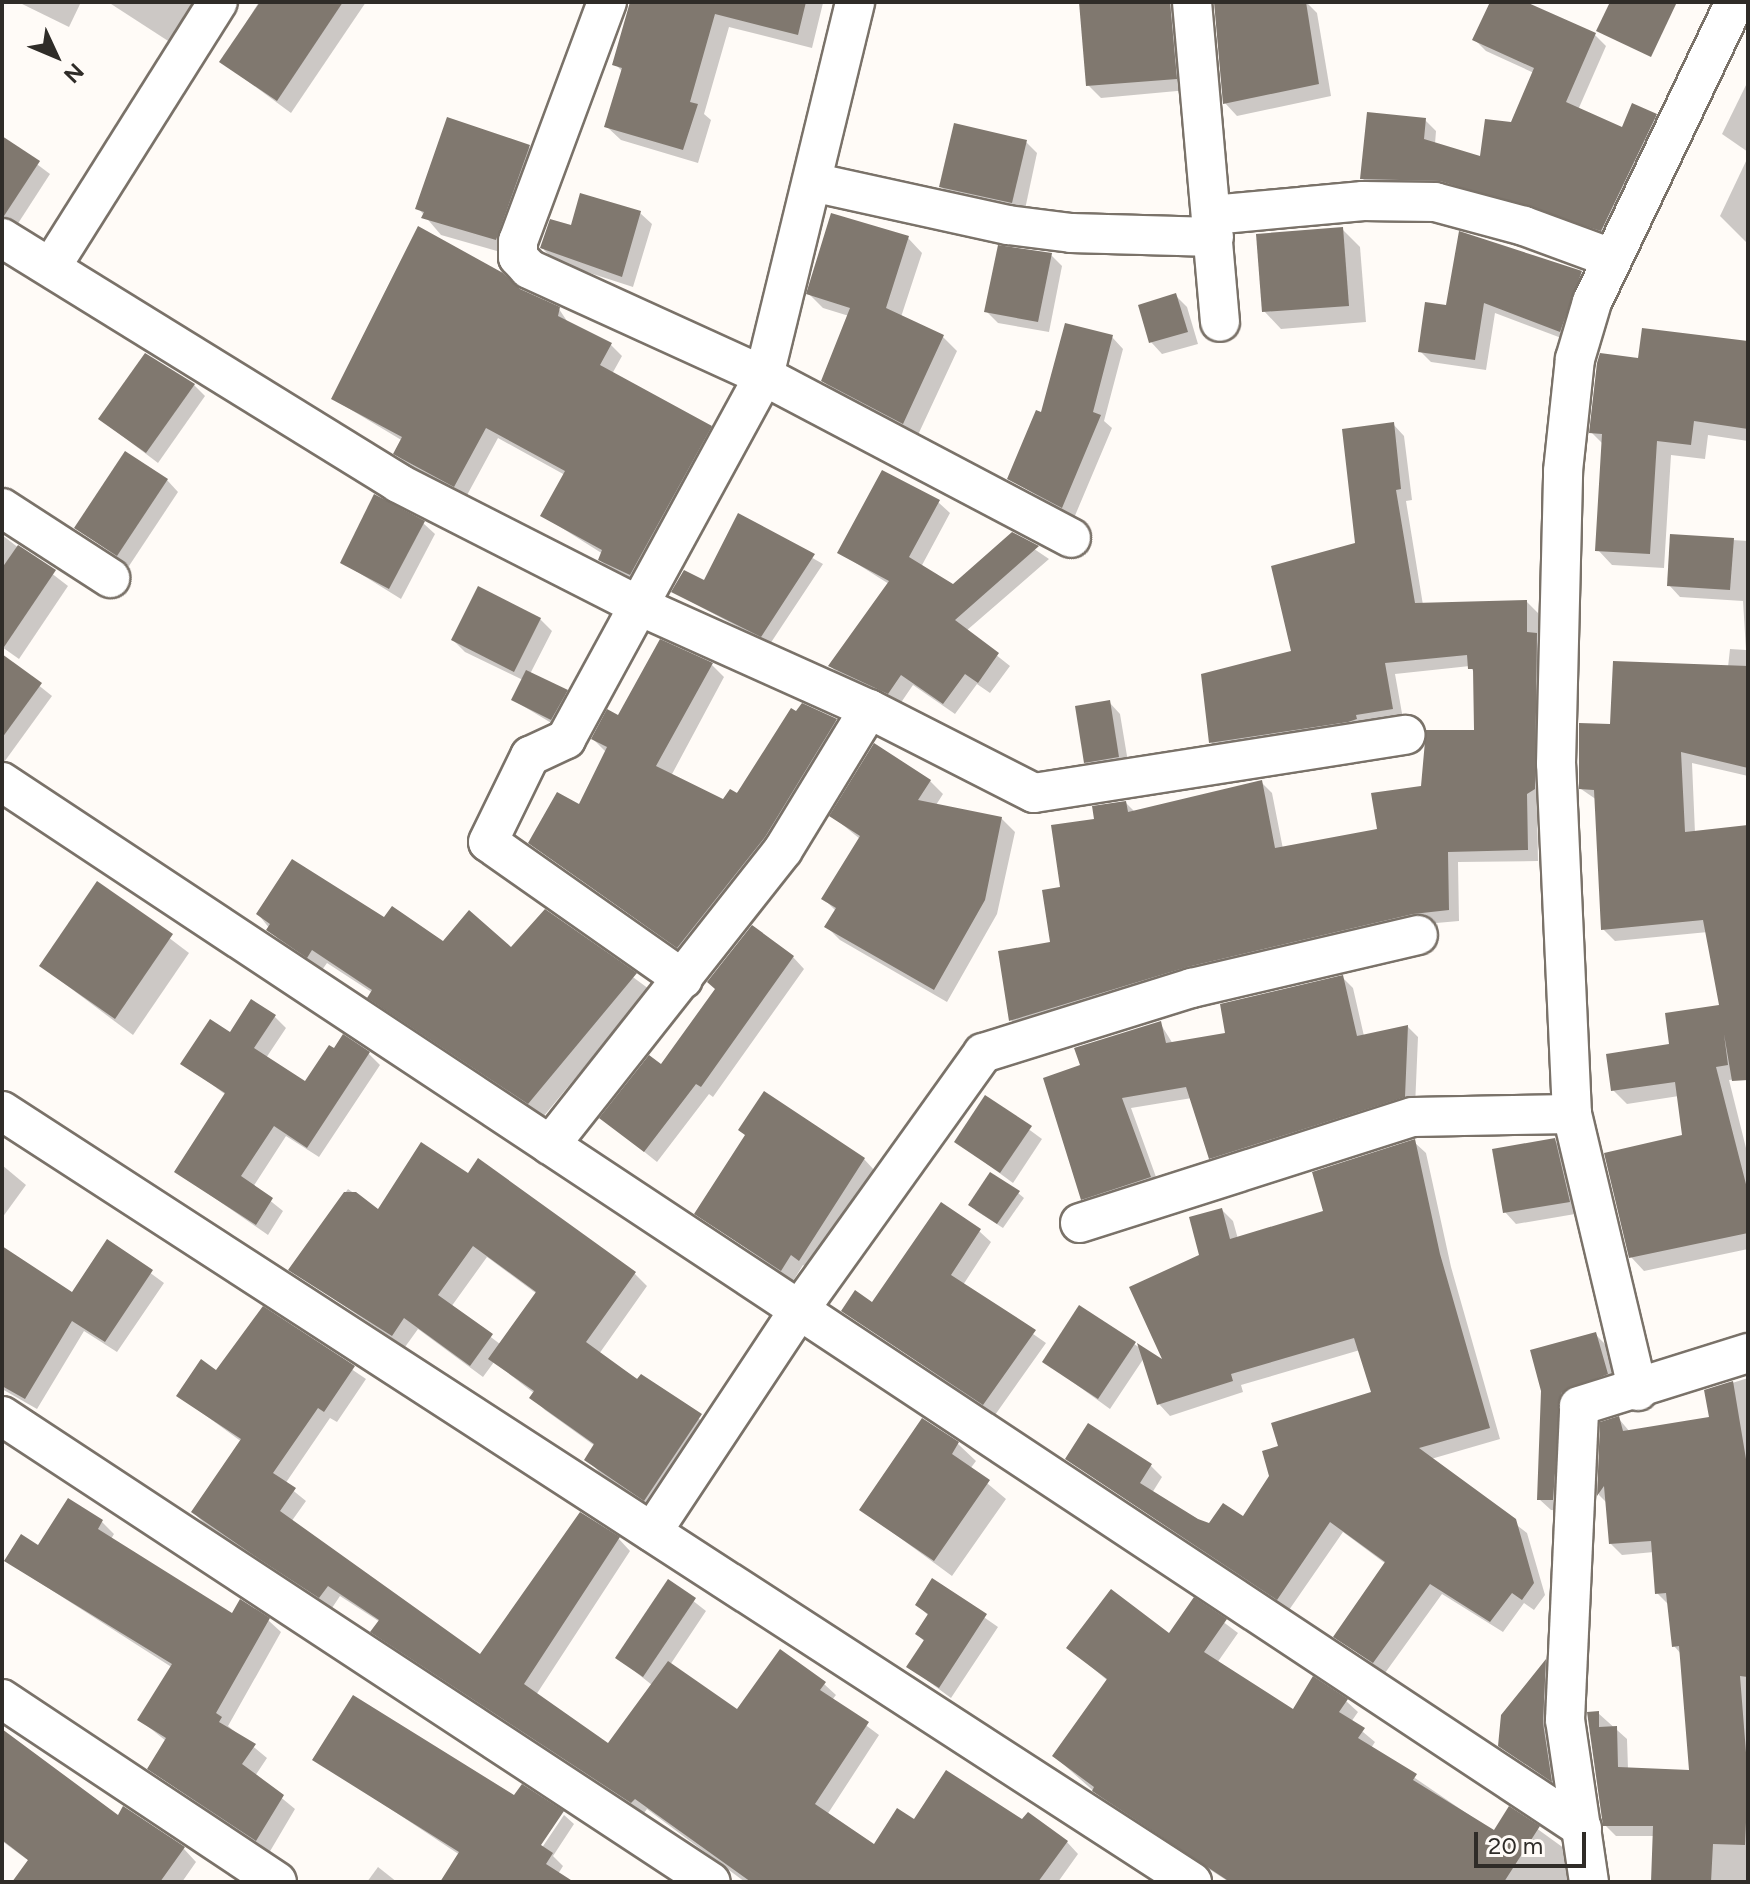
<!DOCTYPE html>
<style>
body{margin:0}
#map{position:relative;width:1750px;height:1884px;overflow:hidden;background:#fffbf7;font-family:Figtree,sans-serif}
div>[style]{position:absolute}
.shadow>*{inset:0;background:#0003}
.building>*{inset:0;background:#80786f}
.roads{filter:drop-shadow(2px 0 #7a7269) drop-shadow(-2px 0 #7a7269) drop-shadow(0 2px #7a7269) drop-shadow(0 -2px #7a7269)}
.minor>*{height:38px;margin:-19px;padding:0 19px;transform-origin:19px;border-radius:19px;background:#fff}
span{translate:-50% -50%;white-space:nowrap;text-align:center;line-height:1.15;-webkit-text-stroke:6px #fffbf7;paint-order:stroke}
.frame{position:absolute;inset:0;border:4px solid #2f2c28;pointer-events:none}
.north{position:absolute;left:16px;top:16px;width:80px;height:80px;-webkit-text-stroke:6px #fffbf7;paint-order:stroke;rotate:134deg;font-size:22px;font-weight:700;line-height:32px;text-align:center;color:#2f2c28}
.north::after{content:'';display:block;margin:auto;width:28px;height:36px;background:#2f2c28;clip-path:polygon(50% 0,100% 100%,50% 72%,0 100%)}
.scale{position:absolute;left:1474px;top:1832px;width:112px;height:36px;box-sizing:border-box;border:4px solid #2f2c28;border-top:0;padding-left:10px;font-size:24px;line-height:28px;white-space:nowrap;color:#2f2c28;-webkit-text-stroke:6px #fffbf7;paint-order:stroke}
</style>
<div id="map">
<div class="shadow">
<i style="clip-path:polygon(18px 2px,81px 2px,69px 27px)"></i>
<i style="clip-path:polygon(108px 2px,208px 2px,179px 48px)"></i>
<i style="clip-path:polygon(259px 2px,366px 2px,291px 113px,222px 62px)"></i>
<i style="clip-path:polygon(632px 2px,821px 2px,823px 3px,812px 48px,729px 27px,704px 114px,711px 120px,698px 163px,621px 140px,606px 126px,623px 72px,615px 64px)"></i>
<i style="clip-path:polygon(1081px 2px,1188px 2px,1188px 90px,1101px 98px,1088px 85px)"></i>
<i style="clip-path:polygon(1216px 2px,1306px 2px,1317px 13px,1331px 96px,1237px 116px,1225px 103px)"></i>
<i style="clip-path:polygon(1492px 2px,1521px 2px,1595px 35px,1606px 46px,1578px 110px,1623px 129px,1656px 116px,1667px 127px,1613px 241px,1373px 189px,1362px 178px,1425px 120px,1436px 131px,1435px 144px,1482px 159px,1512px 124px,1534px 73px,1486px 51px,1475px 40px)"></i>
<i style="clip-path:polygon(1748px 81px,1748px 152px,1722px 134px)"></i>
<i style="clip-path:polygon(2px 138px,50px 174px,17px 225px,2px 215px)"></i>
<i style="clip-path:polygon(1026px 142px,1037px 153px,1024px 214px,953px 198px,941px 187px)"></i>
<i style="clip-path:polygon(529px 147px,546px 164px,514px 256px,441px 235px,418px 208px)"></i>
<i style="clip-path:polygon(1748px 157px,1748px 244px,1720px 216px)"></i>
<i style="clip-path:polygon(640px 213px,652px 224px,633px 287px,556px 262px,544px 250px,551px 221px,572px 227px)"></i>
<i style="clip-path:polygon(1343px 230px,1360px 247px,1366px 322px,1281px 329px,1264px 311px)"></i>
<i style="clip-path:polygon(908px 238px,922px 253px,901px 317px,942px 336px,957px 351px,917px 437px,838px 395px,823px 381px,849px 316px,823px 308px,809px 294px)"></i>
<i style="clip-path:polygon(1051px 255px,1062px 266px,1049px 332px,998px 323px,986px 311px)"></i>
<i style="clip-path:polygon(1581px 273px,1593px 284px,1572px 342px,1495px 313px,1486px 370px,1431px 362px,1420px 351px,1448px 308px)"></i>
<i style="clip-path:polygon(519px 291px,559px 309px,569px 324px,611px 345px,622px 356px,612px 374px,711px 427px,722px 438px,642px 585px,611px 571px,600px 560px,603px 554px,543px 516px,565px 475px,498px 438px,466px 497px,407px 465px,396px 454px,403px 441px,333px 399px)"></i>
<i style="clip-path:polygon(1175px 295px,1187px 307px,1198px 344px,1162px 354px,1151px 342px)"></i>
<i style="clip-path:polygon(1112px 337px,1123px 349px,1104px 421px,1112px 428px,1074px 518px,1010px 479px,1042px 415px)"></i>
<i style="clip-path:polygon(1748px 343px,1748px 441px,1708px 435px,1705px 459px,1671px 455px,1664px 568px,1612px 565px,1598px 550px,1604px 445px,1591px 432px,1639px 360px)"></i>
<i style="clip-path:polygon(194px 385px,205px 396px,158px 463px,100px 419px)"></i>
<i style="clip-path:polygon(1393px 424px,1404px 436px,1412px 500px,1406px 501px,1423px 605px,1527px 602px,1538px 613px,1538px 636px,1548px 646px,1546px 800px,1537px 805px,1538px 861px,1458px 862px,1459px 921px,1425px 924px,1022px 1031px,1011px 1020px,1052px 943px,1063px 889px,1096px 821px,1126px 803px,1135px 812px,1261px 782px,1272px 793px,1283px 849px,1379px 831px,1476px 732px,1475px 674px,1470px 666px,1395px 674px,1403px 719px,1222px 754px,1211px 743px,1293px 653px,1357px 545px)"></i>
<i style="clip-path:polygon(167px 480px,178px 492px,129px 566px,77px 528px)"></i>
<i style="clip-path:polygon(938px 502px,950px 513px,921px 567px,953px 586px,1012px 534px,1049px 559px,966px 631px,1010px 666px,990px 693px,977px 684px,955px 714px,913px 685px,900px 704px,842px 677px,830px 666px,889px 584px,840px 553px)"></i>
<i style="clip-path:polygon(739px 516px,823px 564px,770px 644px,673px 592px,705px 583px)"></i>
<i style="clip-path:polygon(423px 523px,435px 534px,401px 599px,343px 563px)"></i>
<i style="clip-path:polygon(2px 535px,68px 586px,19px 659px,2px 647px)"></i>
<i style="clip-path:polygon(1672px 536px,1748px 541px,1748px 776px,1692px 763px,1695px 833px,1748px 827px,1748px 995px,1708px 932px,1615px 941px,1603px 929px,1597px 800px,1581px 789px,1612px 726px,1728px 667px,1730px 649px,1746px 650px,1743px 601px,1680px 597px,1669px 585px)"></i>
<i style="clip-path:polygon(540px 619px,552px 631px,530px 674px,578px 703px,563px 730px,513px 700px,523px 680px,465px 652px,453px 640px)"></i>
<i style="clip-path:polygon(2px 656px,52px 696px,2px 765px)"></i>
<i style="clip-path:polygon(712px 665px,724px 677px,671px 776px,724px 802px,836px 721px,849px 733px,691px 959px,531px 843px,580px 807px,606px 752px,593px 739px,619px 717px)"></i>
<i style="clip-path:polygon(1109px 702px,1120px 714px,1129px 768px,1098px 773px,1086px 762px)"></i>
<i style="clip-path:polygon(930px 781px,943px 794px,936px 805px,1001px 818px,1015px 832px,997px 914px,947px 1002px,840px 940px,827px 927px,836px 911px,824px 899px,860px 839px,832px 816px)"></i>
<i style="clip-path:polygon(98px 884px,189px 953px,133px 1035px,41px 966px)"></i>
<i style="clip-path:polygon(545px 912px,649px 989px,543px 1117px,384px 1011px,370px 997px,373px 993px,327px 963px,322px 970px,282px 944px,258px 914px,385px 920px,443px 943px,512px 950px)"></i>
<i style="clip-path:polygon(793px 957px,804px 969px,713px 1097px,709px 1094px,657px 1162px,602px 1118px)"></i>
<i style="clip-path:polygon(1342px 977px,1353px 988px,1364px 1036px,1408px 1027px,1418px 1037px,1415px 1107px,1221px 1168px,1211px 1158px,1192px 1098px,1131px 1108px,1160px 1188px,1094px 1209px,1083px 1198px,1082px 1066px,1160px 1023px,1173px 1044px,1228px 1034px)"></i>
<i style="clip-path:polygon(274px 1016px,286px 1028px,266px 1058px,306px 1084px,368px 1053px,380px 1065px,319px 1157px,286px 1136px,253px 1187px,283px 1211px,268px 1235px,177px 1172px,226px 1095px,183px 1063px)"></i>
<i style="clip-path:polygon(1732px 1020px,1740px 1079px,1729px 1080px,1748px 1156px,1748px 1249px,1644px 1271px,1631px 1257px,1685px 1137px,1679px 1096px,1627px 1104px,1613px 1090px,1672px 1046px)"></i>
<i style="clip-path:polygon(986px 1098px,1042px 1139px,1013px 1183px,957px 1142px)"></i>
<i style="clip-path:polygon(1554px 1140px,1566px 1152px,1581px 1213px,1516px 1224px,1505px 1212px)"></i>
<i style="clip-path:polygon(1414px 1142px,1426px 1153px,1451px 1267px,1500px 1439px,1431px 1459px,1527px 1533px,1545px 1595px,1534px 1610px,1524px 1603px,1503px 1632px,1442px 1594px,1385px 1673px,1335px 1636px,1386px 1564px,1343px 1532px,1289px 1610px,1067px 1459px,1151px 1466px,1162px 1477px,1152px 1493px,1210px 1526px,1243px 1518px,1271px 1476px,1280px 1448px,1373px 1394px,1360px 1350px,1241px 1385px,1243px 1392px,1170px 1416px,1159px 1404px,1144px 1358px,1110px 1409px,1045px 1362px,1134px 1344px,1167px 1365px,1222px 1210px,1233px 1221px,1238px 1239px,1326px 1212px)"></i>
<i style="clip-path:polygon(864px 1159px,875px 1171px,811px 1271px,803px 1265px,793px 1281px,696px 1213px)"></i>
<i style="clip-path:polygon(2px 1165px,26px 1185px,2px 1218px)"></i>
<i style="clip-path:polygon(evenodd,348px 1189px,379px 1211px,635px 1274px,647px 1286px,599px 1354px,713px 1428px,657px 1512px,599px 1472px,587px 1459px,595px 1446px,545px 1410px,532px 1397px,535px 1394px,494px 1362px,483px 1377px,418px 1329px,405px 1347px,291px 1270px,348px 1189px,487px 1257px,537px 1294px,500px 1344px,451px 1307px,487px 1257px)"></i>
<i style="clip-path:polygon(1018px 1193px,1024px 1198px,1003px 1228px,975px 1210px)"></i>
<i style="clip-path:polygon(979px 1231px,991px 1242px,963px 1285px,1046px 1343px,995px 1415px,844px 1311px,873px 1304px)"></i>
<i style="clip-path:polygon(108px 1242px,164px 1283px,117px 1352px,84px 1331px,37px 1409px,2px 1389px,2px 1248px,73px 1294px)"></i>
<i style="clip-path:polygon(263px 1309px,366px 1379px,337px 1422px,330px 1418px,285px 1484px,306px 1501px,291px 1522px,481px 1657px,619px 1539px,630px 1551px,536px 1695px,609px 1746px,652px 1685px,618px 1658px,669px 1582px,706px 1611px,670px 1665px,738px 1711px,824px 1684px,836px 1695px,832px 1700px,879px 1735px,827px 1815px,875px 1846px,915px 1822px,1023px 1822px,1067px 1842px,1078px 1854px,1058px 1882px,745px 1882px,647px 1809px,644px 1813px,384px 1643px,373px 1632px,380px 1622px,340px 1596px,332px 1608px,205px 1524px,193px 1512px,242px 1442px,179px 1396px,216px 1373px)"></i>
<i style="clip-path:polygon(1596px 1335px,1607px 1346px,1618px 1385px,1572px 1405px,1564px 1511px,1551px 1510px,1539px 1499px,1544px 1391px)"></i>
<i style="clip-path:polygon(1748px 1378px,1748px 1882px,1653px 1882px,1655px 1836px,1616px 1836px,1605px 1825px,1598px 1713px,1627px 1739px,1628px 1769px,1691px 1772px,1682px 1655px,1674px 1646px,1669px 1605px,1657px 1593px,1654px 1552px,1622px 1555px,1611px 1544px,1608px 1504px,1599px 1495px,1602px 1424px,1619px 1419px,1630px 1432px,1711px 1418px,1707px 1391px)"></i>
<i style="clip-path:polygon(923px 1420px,958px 1444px,976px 1461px,970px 1469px,1006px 1499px,952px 1576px,862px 1510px)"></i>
<i style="clip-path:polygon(102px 1522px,114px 1534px,111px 1539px,233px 1616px,268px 1620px,281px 1632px,228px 1726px,267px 1758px,255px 1776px,295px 1809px,269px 1853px,149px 1769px,166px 1741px,140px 1720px,173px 1668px,6px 1561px)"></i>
<i style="clip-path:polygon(932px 1581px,998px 1627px,951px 1698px,909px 1667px,925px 1642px,917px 1634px,929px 1616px,917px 1605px)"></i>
<i style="clip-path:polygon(1194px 1600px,1238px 1633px,1217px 1663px,1293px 1712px,1346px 1701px,1358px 1712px,1351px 1722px,1375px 1742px,1371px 1748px,1494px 1832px,1510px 1809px,1572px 1854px,1578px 1882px,1229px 1882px,1106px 1802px,1054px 1756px,1108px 1681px,1069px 1648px,1170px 1636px)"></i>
<i style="clip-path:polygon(1546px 1662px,1556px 1673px,1562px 1790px,1500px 1745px,1503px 1716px)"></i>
<i style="clip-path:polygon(2px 1733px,118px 1818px,184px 1849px,196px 1862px,182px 1882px,14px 1882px,29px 1861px,2px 1841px)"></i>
<i style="clip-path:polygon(315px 1759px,537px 1855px,564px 1815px,574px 1824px,553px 1856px,563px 1866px,558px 1874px,570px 1882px,442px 1882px,460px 1855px)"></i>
<i style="clip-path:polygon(378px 1867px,397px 1882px,367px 1882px)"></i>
</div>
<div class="building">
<i style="clip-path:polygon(260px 2px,343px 2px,277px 101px,219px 62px)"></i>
<i style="clip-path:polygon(630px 2px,806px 2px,798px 35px,715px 14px,690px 102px,698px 104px,683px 150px,604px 127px,622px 68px,612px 65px)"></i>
<i style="clip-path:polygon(1079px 2px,1170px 2px,1177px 79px,1086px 86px)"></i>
<i style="clip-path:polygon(1214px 2px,1306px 2px,1319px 84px,1223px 104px)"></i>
<i style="clip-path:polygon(1490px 2px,1526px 2px,1596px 33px,1566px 102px,1622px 127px,1632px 103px,1657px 114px,1601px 231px,1440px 181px,1360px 179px,1367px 112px,1426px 118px,1424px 139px,1480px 156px,1485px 119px,1511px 122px,1534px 68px,1472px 40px)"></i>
<i style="clip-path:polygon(1610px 2px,1677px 2px,1651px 57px,1596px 31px)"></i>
<i style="clip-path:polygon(447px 117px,530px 145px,496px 240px,421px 218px,424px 212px,415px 209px)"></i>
<i style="clip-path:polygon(954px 123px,1027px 140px,1012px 203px,939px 187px)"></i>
<i style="clip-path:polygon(2px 136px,40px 161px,4px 216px,2px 216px)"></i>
<i style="clip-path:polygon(580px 193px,641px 211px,622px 277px,540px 248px,550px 219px,571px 225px)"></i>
<i style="clip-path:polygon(831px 213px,909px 236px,886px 308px,944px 335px,903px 424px,821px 381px,850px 308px,806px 294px)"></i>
<i style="clip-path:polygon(418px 226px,503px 273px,520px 289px,560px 307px,558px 316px,612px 343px,600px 365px,712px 426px,630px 575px,598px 560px,602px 550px,540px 516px,565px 471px,486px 428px,454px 487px,393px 454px,402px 437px,331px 399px)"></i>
<i style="clip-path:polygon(1343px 227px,1349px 306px,1262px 312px,1256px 234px)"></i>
<i style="clip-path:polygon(1459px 231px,1582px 271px,1560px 332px,1484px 303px,1475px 360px,1418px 352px,1425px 302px,1446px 305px)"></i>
<i style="clip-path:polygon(998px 245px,1052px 253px,1038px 322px,984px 312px)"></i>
<i style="clip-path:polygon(1176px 293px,1188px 332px,1149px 343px,1138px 305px)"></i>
<i style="clip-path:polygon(1065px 323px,1113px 335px,1093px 412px,1101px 415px,1062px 508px,1007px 479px,1036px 410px,1041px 412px)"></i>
<i style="clip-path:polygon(1642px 328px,1748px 341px,1748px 429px,1694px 421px,1691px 445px,1657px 441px,1650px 554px,1595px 551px,1602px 434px,1589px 433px,1597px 363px,1600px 353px,1638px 358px)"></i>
<i style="clip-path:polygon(145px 353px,195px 384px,146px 453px,98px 419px)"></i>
<i style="clip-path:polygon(1394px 422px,1401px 489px,1396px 490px,1415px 603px,1527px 600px,1527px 632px,1537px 633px,1535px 789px,1527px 794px,1528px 850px,1448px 852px,1449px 910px,1413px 914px,1187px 967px,1009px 1021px,998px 951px,1050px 942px,1042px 890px,1060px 887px,1051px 825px,1094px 819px,1092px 806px,1126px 801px,1128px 812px,1262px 780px,1275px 848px,1377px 829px,1371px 793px,1421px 786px,1426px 730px,1474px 730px,1473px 669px,1468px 669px,1467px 655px,1385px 663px,1393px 709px,1356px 715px,1357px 719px,1348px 722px,1209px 743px,1201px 674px,1291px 651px,1271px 566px,1355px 543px,1342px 429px)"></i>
<i style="clip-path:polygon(125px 451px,168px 479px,117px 556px,74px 528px)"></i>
<i style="clip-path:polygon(882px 470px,940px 500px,909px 557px,953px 584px,1012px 532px,1039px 546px,955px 620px,999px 653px,978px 683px,965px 674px,943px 704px,901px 675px,888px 694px,828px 666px,889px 581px,837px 553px)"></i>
<i style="clip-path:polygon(374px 494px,425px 521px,389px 589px,340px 563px)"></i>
<i style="clip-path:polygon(738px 513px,815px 554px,761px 637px,671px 592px,684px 570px,704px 580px)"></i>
<i style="clip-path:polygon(1670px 534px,1734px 538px,1730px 590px,1667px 586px)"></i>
<i style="clip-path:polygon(18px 545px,56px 570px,2px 650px,2px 568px)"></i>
<i style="clip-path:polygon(478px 586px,541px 618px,514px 672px,451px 640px)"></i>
<i style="clip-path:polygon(660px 639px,713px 663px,656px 766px,723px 799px,730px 789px,737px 793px,791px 708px,796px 711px,802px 703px,837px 719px,765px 837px,677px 948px,528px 843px,557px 792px,579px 804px,607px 747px,591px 739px,607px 709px,618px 715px)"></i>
<i style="clip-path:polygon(2px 654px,42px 683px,2px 738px)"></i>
<i style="clip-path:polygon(1613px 661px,1748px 666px,1748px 768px,1681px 752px,1685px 832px,1748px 825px,1748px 1080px,1732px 1081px,1724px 1034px,1728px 1065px,1716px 1067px,1748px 1192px,1748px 1233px,1629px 1258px,1604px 1153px,1682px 1135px,1675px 1082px,1611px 1091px,1606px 1054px,1669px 1044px,1665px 1013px,1719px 1005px,1703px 920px,1601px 930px,1594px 790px,1579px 789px,1579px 723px,1610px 724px)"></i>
<i style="clip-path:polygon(526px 670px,568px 690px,551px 720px,511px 700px)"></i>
<i style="clip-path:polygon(1110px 700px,1119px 757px,1084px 763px,1075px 706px)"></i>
<i style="clip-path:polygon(874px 743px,931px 780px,918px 800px,1002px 817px,985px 900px,934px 990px,824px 927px,836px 908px,821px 899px,860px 836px,829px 816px)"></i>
<i style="clip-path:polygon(292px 859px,384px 917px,392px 906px,443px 941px,469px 910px,511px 947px,545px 909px,637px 973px,528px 1104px,367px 998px,372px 990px,312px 950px,307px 958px,266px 930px,270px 924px,256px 914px)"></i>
<i style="clip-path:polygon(97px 881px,173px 934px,115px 1019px,39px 966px)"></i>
<i style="clip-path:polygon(752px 925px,794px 956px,701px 1087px,696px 1084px,644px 1152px,599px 1118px,649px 1055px,661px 1064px,715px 989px,707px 982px)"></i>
<i style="clip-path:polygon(1343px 975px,1357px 1036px,1408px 1025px,1405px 1097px,1209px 1159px,1186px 1087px,1122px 1098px,1151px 1177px,1081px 1200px,1043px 1078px,1080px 1065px,1074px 1048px,1161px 1021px,1166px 1043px,1225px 1033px,1220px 1004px)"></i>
<i style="clip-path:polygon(251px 999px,276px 1015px,254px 1048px,305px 1081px,329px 1045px,334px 1048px,343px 1034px,370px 1052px,307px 1148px,274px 1126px,241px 1176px,273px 1198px,256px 1225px,174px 1172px,225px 1093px,180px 1064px,210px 1019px,230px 1032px)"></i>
<i style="clip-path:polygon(764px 1091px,865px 1158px,799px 1261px,791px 1255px,781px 1271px,694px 1214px,745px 1135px,738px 1130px)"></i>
<i style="clip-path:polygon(985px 1095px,1032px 1126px,1000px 1173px,954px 1142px)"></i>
<i style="clip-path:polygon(1555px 1138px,1570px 1202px,1503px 1213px,1492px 1149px)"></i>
<i style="clip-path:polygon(1415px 1139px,1440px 1254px,1490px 1428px,1419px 1448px,1516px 1519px,1534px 1583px,1522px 1600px,1512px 1593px,1490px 1622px,1430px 1584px,1373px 1663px,1333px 1637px,1385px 1562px,1330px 1522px,1277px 1600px,1065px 1459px,1088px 1423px,1152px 1464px,1140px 1483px,1198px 1519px,1209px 1523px,1223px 1503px,1243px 1516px,1269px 1476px,1262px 1451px,1278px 1446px,1271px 1423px,1371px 1392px,1354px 1338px,1231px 1374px,1233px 1381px,1157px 1405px,1137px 1343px,1162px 1359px,1129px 1287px,1199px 1255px,1189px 1217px,1222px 1208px,1230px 1239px,1323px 1211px,1312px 1172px)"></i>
<i style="clip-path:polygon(421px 1142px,468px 1173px,478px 1158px,636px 1272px,586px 1342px,637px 1379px,641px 1374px,702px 1414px,644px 1501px,584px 1460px,594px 1444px,529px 1398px,534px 1391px,488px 1359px,536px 1292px,473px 1246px,438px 1295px,493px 1334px,470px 1366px,404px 1318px,392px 1336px,288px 1270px,344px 1192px,356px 1192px,378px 1209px)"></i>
<i style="clip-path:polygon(990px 1172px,1020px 1191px,997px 1224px,968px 1205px)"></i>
<i style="clip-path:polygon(941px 1202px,981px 1229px,951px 1275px,1036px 1330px,983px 1405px,841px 1311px,855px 1290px,872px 1302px)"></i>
<i style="clip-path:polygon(107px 1239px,153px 1270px,105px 1342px,72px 1321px,25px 1399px,2px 1386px,2px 1246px,72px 1292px)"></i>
<i style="clip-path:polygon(1079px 1305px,1136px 1342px,1098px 1399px,1042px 1362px)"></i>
<i style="clip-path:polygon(263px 1306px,355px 1366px,324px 1412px,318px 1408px,273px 1473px,296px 1488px,280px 1511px,480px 1654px,580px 1512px,620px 1537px,524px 1684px,608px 1743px,668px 1661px,737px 1709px,780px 1649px,826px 1682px,820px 1690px,869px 1722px,815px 1804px,874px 1844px,897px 1808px,914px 1819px,946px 1770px,1022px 1819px,1028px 1812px,1068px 1841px,1038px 1882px,751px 1882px,635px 1799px,631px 1803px,370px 1632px,379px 1620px,328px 1586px,319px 1598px,259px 1559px,191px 1512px,241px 1439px,176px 1396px,201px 1359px,216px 1370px)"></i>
<i style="clip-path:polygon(1596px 1332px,1608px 1374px,1561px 1393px,1553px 1500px,1537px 1500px,1541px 1391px,1530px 1350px)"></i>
<i style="clip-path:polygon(1733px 1381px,1747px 1465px,1748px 1677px,1740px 1676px,1748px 1778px,1745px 1845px,1713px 1844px,1711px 1882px,1651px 1882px,1653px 1826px,1603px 1826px,1587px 1712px,1599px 1711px,1599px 1727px,1617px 1726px,1618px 1767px,1689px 1770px,1679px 1646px,1672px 1647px,1666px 1593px,1655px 1594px,1651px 1541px,1609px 1544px,1604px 1486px,1597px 1496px,1600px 1422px,1619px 1416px,1623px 1431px,1709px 1417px,1704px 1390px)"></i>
<i style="clip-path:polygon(922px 1418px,959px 1442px,952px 1454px,990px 1480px,934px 1561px,859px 1510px)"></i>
<i style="clip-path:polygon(68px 1498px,103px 1520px,98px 1529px,232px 1613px,240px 1599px,270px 1618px,216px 1713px,222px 1717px,219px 1722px,256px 1744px,242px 1764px,284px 1795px,256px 1841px,147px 1769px,166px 1738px,137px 1720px,172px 1664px,4px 1561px,21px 1534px,38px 1545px)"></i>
<i style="clip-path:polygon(932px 1578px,987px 1614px,939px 1688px,906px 1667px,924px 1640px,915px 1634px,928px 1614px,915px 1605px)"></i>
<i style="clip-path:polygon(668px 1579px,696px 1598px,643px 1677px,615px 1658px)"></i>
<i style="clip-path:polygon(1111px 1589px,1169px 1633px,1194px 1597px,1227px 1619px,1204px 1652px,1293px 1709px,1313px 1676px,1348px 1699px,1339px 1712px,1365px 1728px,1358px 1738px,1417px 1774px,1413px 1780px,1494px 1830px,1509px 1806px,1540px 1826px,1504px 1882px,1230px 1882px,1092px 1791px,1094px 1787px,1052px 1756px,1107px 1679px,1066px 1648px)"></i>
<i style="clip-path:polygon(1546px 1659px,1543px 1723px,1552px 1782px,1498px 1746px,1501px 1715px)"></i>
<i style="clip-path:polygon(353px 1695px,514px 1795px,522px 1784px,564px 1811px,541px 1845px,553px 1853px,546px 1864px,574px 1882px,440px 1882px,459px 1852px,312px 1760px)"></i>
<i style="clip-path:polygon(2px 1729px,118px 1815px,123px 1806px,185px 1847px,160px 1882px,12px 1882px,28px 1860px,2px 1840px)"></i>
</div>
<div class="roads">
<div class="minor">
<i style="left:607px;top:2px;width:255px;rotate:110.4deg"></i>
<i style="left:518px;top:241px;width:16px;rotate:90deg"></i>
<i style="left:518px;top:257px;width:16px;rotate:47deg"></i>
<i style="left:529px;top:269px;width:258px;rotate:24.5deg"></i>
<i style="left:764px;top:376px;width:347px;rotate:27.8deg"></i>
<i style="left:1192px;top:2px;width:321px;rotate:85deg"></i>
<i style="left:812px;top:182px;width:201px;rotate:12.4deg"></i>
<i style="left:1008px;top:225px;width:64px;rotate:7.2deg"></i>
<i style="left:1071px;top:233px;width:143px;rotate:1.6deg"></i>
<i style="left:1212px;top:215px;width:152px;rotate:-5.3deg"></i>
<i style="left:1363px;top:201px;width:72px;rotate:0.8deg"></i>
<i style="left:1435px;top:202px;width:92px;rotate:15.1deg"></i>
<i style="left:1524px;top:226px;width:93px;rotate:20.2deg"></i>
<i style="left:2px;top:238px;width:466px;rotate:31.7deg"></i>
<i style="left:398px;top:483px;width:266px;rotate:27deg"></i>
<i style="left:635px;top:604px;width:256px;rotate:24.2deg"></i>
<i style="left:869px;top:709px;width:185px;rotate:27deg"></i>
<i style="left:1034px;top:793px;width:376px;rotate:-8.9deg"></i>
<i style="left:51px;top:267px;width:313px;rotate:-57.8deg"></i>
<i style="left:2px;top:508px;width:129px;rotate:32.9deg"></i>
<i style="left:2px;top:782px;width:1895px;rotate:33.51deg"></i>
<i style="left:683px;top:979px;width:238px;rotate:-144.9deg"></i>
<i style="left:488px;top:842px;width:96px;rotate:-64deg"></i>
<i style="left:530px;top:756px;width:40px;rotate:-25deg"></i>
<i style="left:566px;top:739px;width:413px;rotate:-61.4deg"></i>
<i style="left:764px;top:376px;width:385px;rotate:-76.3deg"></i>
<i style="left:2px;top:1111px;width:1418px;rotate:32.94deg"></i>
<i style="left:550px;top:1145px;width:376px;rotate:-51.7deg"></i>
<i style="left:783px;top:850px;width:165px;rotate:-58.6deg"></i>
<i style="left:1080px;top:1223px;width:349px;rotate:-17.7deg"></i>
<i style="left:1413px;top:1117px;width:159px;rotate:-1.1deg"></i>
<i style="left:1638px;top:1391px;width:285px;rotate:-103.4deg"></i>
<i style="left:1572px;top:1114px;width:350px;rotate:-92.6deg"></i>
<i style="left:1556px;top:764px;width:293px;rotate:-88.6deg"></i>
<i style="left:1563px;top:471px;width:113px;rotate:-83.9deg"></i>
<i style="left:1575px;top:359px;width:59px;rotate:-73.4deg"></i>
<i style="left:1592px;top:302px;width:332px;rotate:-64.5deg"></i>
<i style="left:2px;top:1416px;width:848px;rotate:33.32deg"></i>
<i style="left:652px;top:1532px;width:266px;rotate:-56.5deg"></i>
<i style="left:799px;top:1310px;width:316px;rotate:-54.4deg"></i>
<i style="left:983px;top:1053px;width:219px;rotate:-17.3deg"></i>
<i style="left:1192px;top:988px;width:232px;rotate:-13.2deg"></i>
<i style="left:2px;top:1699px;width:330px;rotate:33.6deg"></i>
<i style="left:1589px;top:1882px;width:164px;rotate:-98.4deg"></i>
<i style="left:1565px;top:1720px;width:314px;rotate:-87.4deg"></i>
<i style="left:1579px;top:1406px;width:177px;rotate:-17.4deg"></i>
</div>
</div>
<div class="frame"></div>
<div class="north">N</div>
<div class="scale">20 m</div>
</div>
